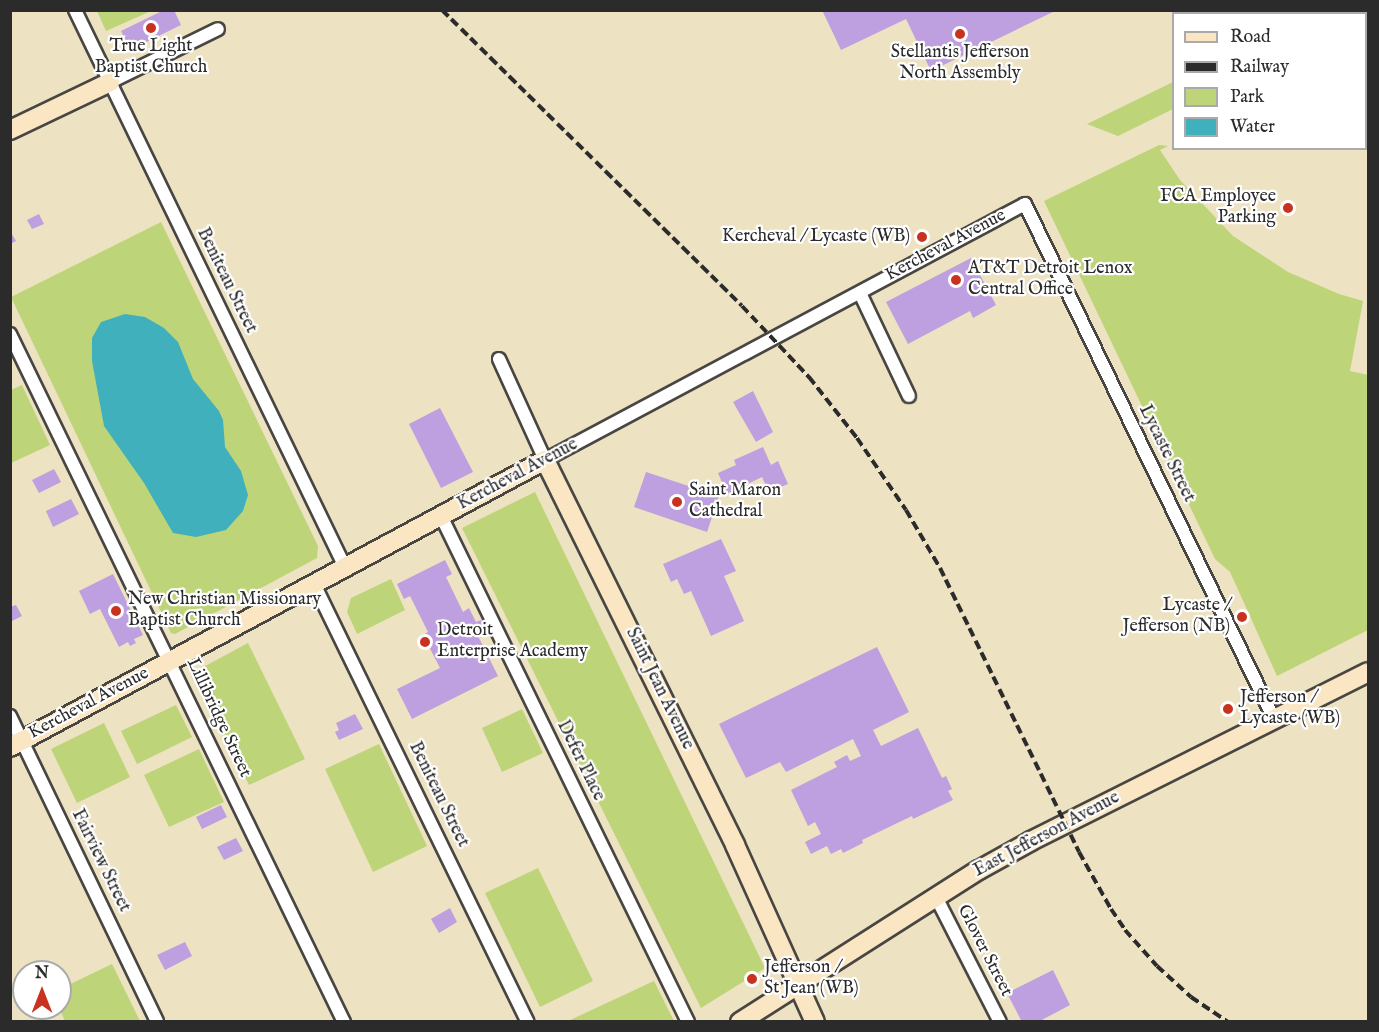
<!DOCTYPE html>
<style>
body{margin:0}
#map{position:relative;width:1379px;height:1032px;overflow:hidden;background:#ede2c2;font-family:"IM FELL English",serif}
div>[style]{position:absolute}
.green>*{inset:0;background:#bed478}
.water>*{inset:0;background:#40b0bc}
.building>*{inset:0;background:#be9fdf}
.roads{filter:drop-shadow(2px 0 #484642) drop-shadow(-2px 0 #484642) drop-shadow(0 2px #484642) drop-shadow(0 -2px #484642)}
.street>*{height:12px;margin:-6px;padding:0 6px;transform-origin:6px;border-radius:6px;background:#fff}
.secondary>*{height:18px;margin:-9px;padding:0 9px;transform-origin:9px;border-radius:9px;background:#fbe6c3}
.rail>*{height:4px;margin-top:-2px;transform-origin:0;background:repeating-linear-gradient(90deg,#2b2b2b 0 9px,transparent 0 13.5px)}
.dots>*{width:16px;height:16px;translate:-50% -50%;box-sizing:border-box;border:3px solid #fff;border-radius:50%}
span{translate:-50% -50%;white-space:nowrap;text-align:center;line-height:1.15;-webkit-text-stroke:4.5px #fff;paint-order:stroke}
.poi-label{font-size:18px;color:#2b2b2b}
.right{translate:-100% -50%;text-align:right}
.left{translate:0 -50%;text-align:left}
.street-label{font-size:18px;color:#2b2b2b}
.frame{position:absolute;inset:0;border:12px solid #2b2b2b;pointer-events:none}
.legend{position:absolute;left:1172px;top:12px;width:195px;height:138px;box-sizing:border-box;background:#fff;border:2px solid #aaa;margin:0;padding:8px 10px;list-style:none;font-size:18px;color:#2b2b2b}
.legend li{display:flex;align-items:center;gap:12px;height:30px}
.legend b{width:30px;border:2px solid #aaa}
.north{position:absolute;left:12px;top:960px;width:60px;height:60px;box-sizing:border-box;background:#fff;border:2px solid #aaa;border-radius:50%;rotate:0deg;font-size:16px;font-weight:700;line-height:24px;text-align:center;color:#2b2b2b}
.north::after{content:'';display:block;margin:auto;width:21px;height:27px;background:#c8321e;clip-path:polygon(50% 0,100% 100%,50% 72%,0 100%)}
</style>
<div id="map">
<div class="green">
<i style="clip-path:polygon(97px 11px,151px 11px,106px 31px)"></i>
<i style="clip-path:polygon(1320px 11px,1368px 11px,1368px 15px,1314px 13px)"></i>
<i style="clip-path:polygon(1173px 82px,1173px 109px,1118px 136px,1087px 124px)"></i>
<i style="clip-path:polygon(1159px 145px,1168px 146px,1160px 150px,1180px 180px,1233px 236px,1288px 272px,1339px 294px,1363px 301px,1350px 371px,1368px 375px,1368px 630px,1277px 676px,1230px 572px,1215px 559px,1044px 201px)"></i>
<i style="clip-path:polygon(161px 222px,318px 546px,317px 558px,175px 634px,171px 633px,11px 297px)"></i>
<i style="clip-path:polygon(22px 385px,50px 445px,11px 463px,11px 390px)"></i>
<i style="clip-path:polygon(535px 492px,765px 968px,701px 1008px,462px 528px)"></i>
<i style="clip-path:polygon(391px 579px,405px 610px,357px 634px,347px 612px,351px 598px)"></i>
<i style="clip-path:polygon(248px 643px,305px 759px,249px 785px,194px 672px)"></i>
<i style="clip-path:polygon(176px 705px,192px 737px,137px 764px,121px 731px)"></i>
<i style="clip-path:polygon(522px 709px,543px 753px,502px 772px,482px 728px)"></i>
<i style="clip-path:polygon(104px 723px,130px 777px,77px 803px,51px 749px)"></i>
<i style="clip-path:polygon(379px 744px,427px 846px,373px 872px,325px 769px)"></i>
<i style="clip-path:polygon(199px 749px,224px 802px,169px 827px,144px 775px)"></i>
<i style="clip-path:polygon(538px 868px,593px 981px,540px 1007px,485px 893px)"></i>
<i style="clip-path:polygon(112px 964px,140px 1021px,65px 1021px,59px 1008px,60px 989px)"></i>
<i style="clip-path:polygon(654px 981px,674px 1021px,568px 1021px)"></i>
</div>
<div class="water">
<i style="clip-path:polygon(125px 314px,145px 317px,164px 328px,178px 342px,193px 379px,219px 411px,223px 420px,225px 447px,241px 471px,248px 495px,243px 511px,226px 530px,196px 537px,173px 533px,144px 483px,104px 426px,92px 361px,92px 338px,101px 322px)"></i>
</div>
<div class="building">
<i style="clip-path:polygon(164px 10px,174px 10px,181px 25px,130px 50px,121px 31px)"></i>
<i style="clip-path:polygon(822px 10px,1057px 10px,931px 71px,906px 19px,841px 50px)"></i>
<i style="clip-path:polygon(39px 214px,44px 224px,32px 229px,27px 220px)"></i>
<i style="clip-path:polygon(10px 231px,16px 241px,10px 244px)"></i>
<i style="clip-path:polygon(971px 258px,996px 305px,973px 318px,970px 311px,908px 344px,886px 302px)"></i>
<i style="clip-path:polygon(753px 391px,773px 432px,756px 442px,733px 402px)"></i>
<i style="clip-path:polygon(440px 408px,473px 472px,441px 488px,409px 424px)"></i>
<i style="clip-path:polygon(763px 447px,771px 465px,778px 461px,788px 484px,769px 492px,762px 477px,727px 494px,718px 473px,736px 465px,734px 460px)"></i>
<i style="clip-path:polygon(54px 469px,61px 482px,39px 493px,32px 480px)"></i>
<i style="clip-path:polygon(646px 472px,719px 496px,707px 532px,634px 507px)"></i>
<i style="clip-path:polygon(71px 499px,79px 514px,53px 527px,46px 511px)"></i>
<i style="clip-path:polygon(721px 539px,736px 571px,724px 576px,744px 621px,711px 636px,691px 591px,684px 594px,677px 579px,671px 582px,663px 564px)"></i>
<i style="clip-path:polygon(445px 560px,452px 574px,446px 577px,463px 612px,469px 608px,476px 622px,481px 620px,486px 630px,477px 634px,498px 676px,412px 719px,397px 689px,440px 668px,423px 635px,428px 632px,410px 596px,404px 599px,397px 584px)"></i>
<i style="clip-path:polygon(113px 574px,143px 635px,134px 639px,136px 643px,130px 646px,128px 642px,119px 647px,100px 609px,90px 614px,79px 591px)"></i>
<i style="clip-path:polygon(16px 605px,22px 616px,10px 622px,10px 607px)"></i>
<i style="clip-path:polygon(877px 647px,909px 712px,873px 730px,881px 746px,918px 728px,942px 778px,946px 776px,952px 789px,948px 791px,953px 800px,913px 819px,912px 816px,862px 840px,863px 843px,843px 853px,841px 849px,831px 854px,827px 846px,811px 854px,805px 842px,821px 834px,815px 822px,808px 826px,791px 790px,837px 767px,834px 762px,847px 755px,850px 761px,861px 756px,853px 739px,786px 772px,780px 762px,746px 778px,719px 724px)"></i>
<i style="clip-path:polygon(355px 714px,363px 729px,339px 740px,335px 732px,339px 730px,336px 723px)"></i>
<i style="clip-path:polygon(221px 805px,227px 817px,202px 829px,196px 817px)"></i>
<i style="clip-path:polygon(236px 838px,243px 851px,224px 860px,217px 847px)"></i>
<i style="clip-path:polygon(450px 908px,457px 922px,439px 933px,431px 919px)"></i>
<i style="clip-path:polygon(185px 942px,192px 956px,165px 970px,157px 955px)"></i>
<i style="clip-path:polygon(1053px 970px,1070px 1005px,1038px 1022px,1022px 1022px,1007px 993px)"></i>
</div>
<div class="roads">
<div class="street">
<i style="left:75px;top:10px;width:619px;rotate:64.14deg"></i>
<i style="left:110px;top:82px;width:120px;rotate:-26.1deg"></i>
<i style="left:860px;top:293px;width:114px;rotate:64.6deg"></i>
<i style="left:10px;top:334px;width:765px;rotate:64.11deg"></i>
<i style="left:499px;top:359px;width:111px;rotate:65.5deg"></i>
<i style="left:545px;top:460px;width:544px;rotate:-28.07deg"></i>
<i style="left:1025px;top:204px;width:572px;rotate:64.2deg"></i>
<i style="left:441px;top:516px;width:563px;rotate:63.98deg"></i>
<i style="left:314px;top:584px;width:487px;rotate:64deg"></i>
<i style="left:10px;top:716px;width:339px;rotate:64.3deg"></i>
<i style="left:936px;top:897px;width:140px;rotate:62.9deg"></i>
</div>
<div class="secondary">
<i style="left:10px;top:130px;width:111px;rotate:-25.6deg"></i>
<i style="left:10px;top:747px;width:607px;rotate:-28.21deg"></i>
<i style="left:545px;top:460px;width:429px;rotate:63.7deg"></i>
<i style="left:735px;top:845px;width:194px;rotate:65.7deg"></i>
<i style="left:740px;top:1022px;width:283px;rotate:-32.5deg"></i>
<i style="left:979px;top:870px;width:60px;rotate:-29.1deg"></i>
<i style="left:1031px;top:841px;width:377px;rotate:-26.6deg"></i>
</div>
</div>
<div class="rail">
<i style="left:442px;top:10px;width:421px;rotate:44.6deg"></i>
<i style="left:742px;top:306px;width:98px;rotate:46.7deg"></i>
<i style="left:809px;top:377px;width:78px;rotate:51.8deg"></i>
<i style="left:857px;top:438px;width:87px;rotate:55.8deg"></i>
<i style="left:906px;top:510px;width:67px;rotate:59.6deg"></i>
<i style="left:940px;top:568px;width:316px;rotate:63.9deg"></i>
<i style="left:1079px;top:852px;width:65px;rotate:60.7deg"></i>
<i style="left:1111px;top:909px;width:25px;rotate:56deg"></i>
<i style="left:1125px;top:930px;width:48px;rotate:48.4deg"></i>
<i style="left:1157px;top:966px;width:46px;rotate:42.4deg"></i>
<i style="left:1191px;top:997px;width:45px;rotate:34deg"></i>
</div>
<div class="dots">
<i style="left:151px;top:28px;background:#c8321e"></i>
<i style="left:960px;top:34px;background:#c8321e"></i>
<i style="left:1288px;top:208px;background:#c8321e"></i>
<i style="left:922px;top:237px;background:#c8321e"></i>
<i style="left:956px;top:280px;background:#c8321e"></i>
<i style="left:677px;top:502px;background:#c8321e"></i>
<i style="left:116px;top:611px;background:#c8321e"></i>
<i style="left:1242px;top:617px;background:#c8321e"></i>
<i style="left:425px;top:642px;background:#c8321e"></i>
<i style="left:1228px;top:709px;background:#c8321e"></i>
<i style="left:752px;top:979px;background:#c8321e"></i>
</div>
<div class="poi-label">
<span style="left:151px;top:58px">True Light<br>Baptist Church</span>
<span style="left:960px;top:64px">Stellantis Jefferson<br>North Assembly</span>
<span class="right" style="left:1276px;top:208px">FCA Employee<br>Parking</span>
<span class="right" style="left:910px;top:237px">Kercheval / Lycaste (WB)</span>
<span class="left" style="left:968px;top:280px">AT&amp;T Detroit Lenox<br>Central Office</span>
<span class="left" style="left:689px;top:502px">Saint Maron<br>Cathedral</span>
<span class="left" style="left:128px;top:611px">New Christian Missionary<br>Baptist Church</span>
<span class="right" style="left:1230px;top:617px">Lycaste /<br>Jefferson (NB)</span>
<span class="left" style="left:437px;top:642px">Detroit<br>Enterprise Academy</span>
<span class="left" style="left:1240px;top:709px">Jefferson /<br>Lycaste (WB)</span>
<span class="left" style="left:764px;top:979px">Jefferson /<br>St Jean (WB)</span>
</div>
<div class="street-label">
<span style="left:946px;top:246px;rotate:-28deg">Kercheval Avenue</span>
<span style="left:226px;top:281px;rotate:64deg">Beniteau Street</span>
<span style="left:1166px;top:454px;rotate:64deg">Lycaste Street</span>
<span style="left:518px;top:475px;rotate:-28deg">Kercheval Avenue</span>
<span style="left:659px;top:689px;rotate:64deg">Saint Jean Avenue</span>
<span style="left:89px;top:704px;rotate:-28deg">Kercheval Avenue</span>
<span style="left:218px;top:718px;rotate:65deg">Lillibridge Street</span>
<span style="left:580px;top:761px;rotate:64deg">Defer Place</span>
<span style="left:438px;top:795px;rotate:64deg">Beniteau Street</span>
<span style="left:1047px;top:835px;rotate:-28deg">East Jefferson Avenue</span>
<span style="left:100px;top:861px;rotate:64deg">Fairview Street</span>
<span style="left:984px;top:951px;rotate:63deg">Glover Street</span>
</div>
<div class="frame"></div>
<ul class="legend">
<li><b style="height:8px;background:#fbe6c3"></b>Road</li>
<li><b style="height:8px;background:#2b2b2b"></b>Railway</li>
<li><b style="height:16px;background:#bed478"></b>Park</li>
<li><b style="height:16px;background:#40b0bc"></b>Water</li>
</ul>
<div class="north">N</div>
</div>
